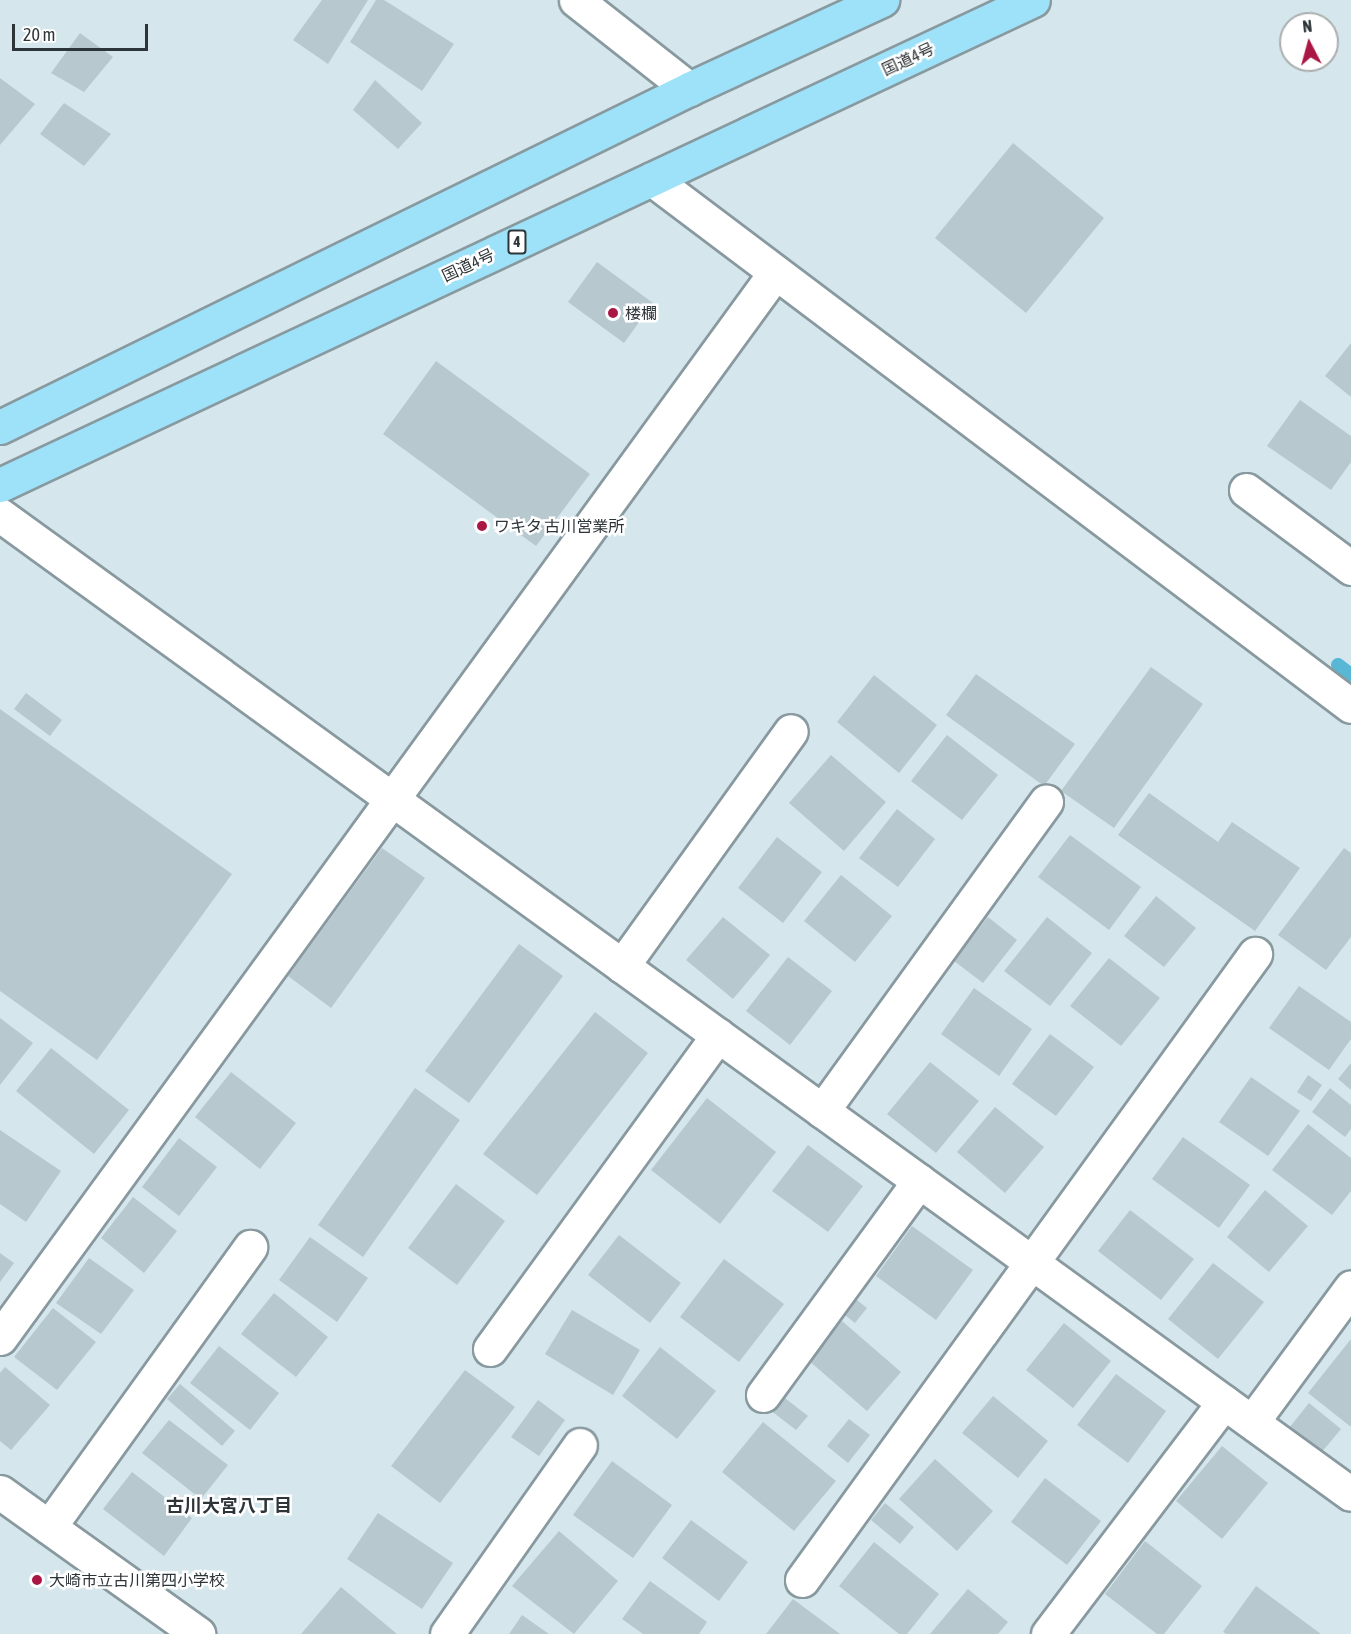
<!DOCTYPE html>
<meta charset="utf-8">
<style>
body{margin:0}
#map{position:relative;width:1351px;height:1634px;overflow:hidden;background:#d5e7ed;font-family:"Asap Condensed","Noto Sans JP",sans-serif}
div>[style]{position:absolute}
.stream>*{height:14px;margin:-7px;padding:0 7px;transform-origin:7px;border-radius:7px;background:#57b7d5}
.building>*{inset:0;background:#b7c9cf}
.roads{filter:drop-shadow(2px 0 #88999f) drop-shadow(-2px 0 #88999f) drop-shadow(0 2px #88999f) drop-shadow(0 -2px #88999f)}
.minor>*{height:33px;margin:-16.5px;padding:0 16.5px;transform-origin:16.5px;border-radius:16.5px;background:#fff}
.trunk>*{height:33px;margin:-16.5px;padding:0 16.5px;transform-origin:16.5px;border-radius:16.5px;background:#9ee2fa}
.dots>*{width:16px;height:16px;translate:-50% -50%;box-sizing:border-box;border:3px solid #fff;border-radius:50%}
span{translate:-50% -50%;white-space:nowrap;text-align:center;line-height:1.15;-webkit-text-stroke:5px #fff;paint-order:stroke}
.shield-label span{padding:2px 4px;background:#fff;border:2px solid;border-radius:4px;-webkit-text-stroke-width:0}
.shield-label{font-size:15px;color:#2e3538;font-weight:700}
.street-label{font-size:16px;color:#2e3538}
.poi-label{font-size:16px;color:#2e3538}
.left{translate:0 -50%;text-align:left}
.neighbourhood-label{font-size:18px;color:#2e3538;font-weight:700}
.north{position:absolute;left:1279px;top:12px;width:60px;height:60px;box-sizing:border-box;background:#fff;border:2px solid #abaeaf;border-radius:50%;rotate:354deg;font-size:16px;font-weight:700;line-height:24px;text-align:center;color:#2e3538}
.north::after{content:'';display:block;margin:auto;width:21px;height:27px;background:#ab1744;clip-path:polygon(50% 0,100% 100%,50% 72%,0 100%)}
.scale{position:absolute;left:12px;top:24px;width:136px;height:27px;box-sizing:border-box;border:3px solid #2e3538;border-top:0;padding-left:8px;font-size:18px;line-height:21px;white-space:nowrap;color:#2e3538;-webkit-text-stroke:4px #fff;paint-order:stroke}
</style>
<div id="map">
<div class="stream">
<i style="left:1338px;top:665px;width:16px;rotate:38deg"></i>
</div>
<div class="building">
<i style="clip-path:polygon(322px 0,368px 0,328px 64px,293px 40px)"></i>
<i style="clip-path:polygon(376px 0,384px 0,454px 44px,422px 91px,350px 42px)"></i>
<i style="clip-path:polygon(80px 33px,113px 57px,84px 92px,51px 73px)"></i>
<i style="clip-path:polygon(0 78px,35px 104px,0 145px)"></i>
<i style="clip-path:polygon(375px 80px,422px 123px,398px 149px,353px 110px)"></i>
<i style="clip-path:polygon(64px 103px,111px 134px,84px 166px,40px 134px)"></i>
<i style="clip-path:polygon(1013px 143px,1104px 218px,1026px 313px,935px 238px)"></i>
<i style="clip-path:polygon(597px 262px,653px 303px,624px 343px,568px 302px)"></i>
<i style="clip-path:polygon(1351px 343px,1351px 397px,1325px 376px)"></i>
<i style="clip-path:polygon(436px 361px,590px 474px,536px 546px,383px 434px)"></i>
<i style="clip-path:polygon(1300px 400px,1351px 436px,1351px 462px,1331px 490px,1267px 446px)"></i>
<i style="clip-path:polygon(1151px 667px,1203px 704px,1114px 828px,1061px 791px)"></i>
<i style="clip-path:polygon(976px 674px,1075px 744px,1044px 786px,946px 715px)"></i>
<i style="clip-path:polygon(874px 675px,937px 725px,899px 773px,837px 722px)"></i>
<i style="clip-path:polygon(26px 693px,62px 720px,50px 736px,14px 709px)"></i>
<i style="clip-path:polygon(0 709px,232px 874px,97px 1060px,0 991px)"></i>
<i style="clip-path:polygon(947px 735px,998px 775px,962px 820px,911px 781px)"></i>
<i style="clip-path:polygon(831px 755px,886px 802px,844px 851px,789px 803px)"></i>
<i style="clip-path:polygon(1149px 793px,1218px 842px,1232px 822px,1300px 868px,1255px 931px,1118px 835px)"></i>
<i style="clip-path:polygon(897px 809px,935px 839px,898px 887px,859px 858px)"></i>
<i style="clip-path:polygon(1070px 835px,1141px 887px,1109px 930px,1038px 877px)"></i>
<i style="clip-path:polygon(777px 837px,822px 872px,783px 923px,738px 888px)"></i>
<i style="clip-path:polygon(382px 848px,425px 878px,331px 1008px,288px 976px)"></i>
<i style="clip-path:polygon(1344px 848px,1351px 853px,1351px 937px,1326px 970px,1278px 935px)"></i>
<i style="clip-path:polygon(841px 875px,892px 916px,855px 962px,804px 921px)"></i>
<i style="clip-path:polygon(1156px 896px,1196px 928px,1164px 967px,1124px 936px)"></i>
<i style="clip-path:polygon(723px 917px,770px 955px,733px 999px,686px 960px)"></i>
<i style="clip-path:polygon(988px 917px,1017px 940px,983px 983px,954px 961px)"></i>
<i style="clip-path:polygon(1047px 917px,1092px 953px,1050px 1006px,1004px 971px)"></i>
<i style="clip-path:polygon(519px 944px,563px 976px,469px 1103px,425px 1071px)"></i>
<i style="clip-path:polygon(788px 957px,832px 991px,790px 1045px,746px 1011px)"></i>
<i style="clip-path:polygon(1109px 958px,1160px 998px,1121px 1046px,1070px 1006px)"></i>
<i style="clip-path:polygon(1299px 986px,1351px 1022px,1351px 1039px,1329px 1070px,1269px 1028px)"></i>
<i style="clip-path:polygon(974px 988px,1032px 1029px,999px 1076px,941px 1034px)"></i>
<i style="clip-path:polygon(595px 1012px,648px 1053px,537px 1195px,483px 1154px)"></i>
<i style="clip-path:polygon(0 1018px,33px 1043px,0 1085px)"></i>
<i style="clip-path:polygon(1050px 1034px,1094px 1067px,1056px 1116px,1012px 1084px)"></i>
<i style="clip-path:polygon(51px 1048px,129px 1110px,94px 1154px,16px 1091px)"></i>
<i style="clip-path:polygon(930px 1062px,979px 1101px,936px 1153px,887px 1114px)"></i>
<i style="clip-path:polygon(1351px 1063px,1351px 1090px,1338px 1079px)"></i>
<i style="clip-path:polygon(231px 1072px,296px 1123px,260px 1169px,195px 1117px)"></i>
<i style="clip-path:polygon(1308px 1075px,1322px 1085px,1311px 1101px,1297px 1092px)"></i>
<i style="clip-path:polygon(1251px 1077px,1300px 1111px,1268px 1156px,1219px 1122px)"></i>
<i style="clip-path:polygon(415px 1088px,460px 1120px,363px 1257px,318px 1225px)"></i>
<i style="clip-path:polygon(1330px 1088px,1351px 1105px,1351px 1129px,1345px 1137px,1312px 1112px)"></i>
<i style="clip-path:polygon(707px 1098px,776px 1152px,720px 1224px,651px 1170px)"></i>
<i style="clip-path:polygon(995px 1107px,1044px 1147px,1005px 1193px,957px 1152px)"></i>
<i style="clip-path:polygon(1308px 1124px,1351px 1158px,1351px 1191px,1332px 1215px,1272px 1170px)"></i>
<i style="clip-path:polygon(0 1130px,61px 1171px,26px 1222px,0 1204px)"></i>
<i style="clip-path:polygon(1183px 1137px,1250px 1185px,1219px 1228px,1152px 1179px)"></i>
<i style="clip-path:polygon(179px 1138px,217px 1167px,179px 1216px,142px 1187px)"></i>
<i style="clip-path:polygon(808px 1145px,863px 1186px,828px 1232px,772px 1191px)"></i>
<i style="clip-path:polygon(456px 1184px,505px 1221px,457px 1285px,408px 1248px)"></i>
<i style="clip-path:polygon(1265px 1190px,1308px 1226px,1269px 1272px,1227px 1237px)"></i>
<i style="clip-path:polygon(133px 1197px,177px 1231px,144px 1273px,101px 1238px)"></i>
<i style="clip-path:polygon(1130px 1210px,1194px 1259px,1161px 1300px,1098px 1251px)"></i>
<i style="clip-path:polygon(912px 1226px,973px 1270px,936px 1320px,876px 1276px)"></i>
<i style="clip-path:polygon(619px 1235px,681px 1283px,650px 1323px,588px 1275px)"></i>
<i style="clip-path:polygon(310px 1237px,368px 1278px,337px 1322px,279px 1280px)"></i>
<i style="clip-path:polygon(0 1253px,14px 1263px,0 1282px)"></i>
<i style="clip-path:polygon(89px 1258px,134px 1290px,101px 1334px,56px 1303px)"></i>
<i style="clip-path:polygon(724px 1259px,784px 1304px,739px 1362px,680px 1317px)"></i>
<i style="clip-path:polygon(1213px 1263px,1264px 1302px,1218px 1359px,1168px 1319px)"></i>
<i style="clip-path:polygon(274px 1293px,328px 1337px,296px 1377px,241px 1334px)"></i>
<i style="clip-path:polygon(852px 1296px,867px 1308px,855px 1323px,840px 1311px)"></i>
<i style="clip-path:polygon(53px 1308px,96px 1342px,57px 1390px,14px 1357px)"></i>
<i style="clip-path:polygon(572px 1310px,640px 1350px,613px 1395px,545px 1354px)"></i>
<i style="clip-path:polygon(842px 1321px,901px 1372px,867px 1411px,808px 1360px)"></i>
<i style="clip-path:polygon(1064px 1323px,1111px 1361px,1073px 1408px,1026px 1370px)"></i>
<i style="clip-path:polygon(1351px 1339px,1351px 1427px,1308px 1393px)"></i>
<i style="clip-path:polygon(219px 1346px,279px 1393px,250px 1430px,190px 1383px)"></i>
<i style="clip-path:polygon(660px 1347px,716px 1391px,677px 1439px,622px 1396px)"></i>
<i style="clip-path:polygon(5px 1367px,50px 1405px,11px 1450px,0 1441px,0 1373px)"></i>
<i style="clip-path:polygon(465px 1370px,515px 1407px,440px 1503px,391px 1466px)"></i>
<i style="clip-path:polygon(1116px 1374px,1166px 1411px,1128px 1463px,1077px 1425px)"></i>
<i style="clip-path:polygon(180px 1384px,235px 1431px,222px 1446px,167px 1399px)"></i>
<i style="clip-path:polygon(781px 1395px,808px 1416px,796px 1430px,770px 1410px)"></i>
<i style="clip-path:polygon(993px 1396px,1048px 1441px,1018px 1478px,962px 1433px)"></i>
<i style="clip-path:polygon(538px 1400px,565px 1420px,539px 1456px,511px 1437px)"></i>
<i style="clip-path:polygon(1309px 1403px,1341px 1429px,1321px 1453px,1289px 1428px)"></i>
<i style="clip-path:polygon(849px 1419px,870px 1435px,848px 1463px,827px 1446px)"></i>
<i style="clip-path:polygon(169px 1420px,228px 1465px,201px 1499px,142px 1453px)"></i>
<i style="clip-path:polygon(763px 1422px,836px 1481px,794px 1531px,722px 1472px)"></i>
<i style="clip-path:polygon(1222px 1446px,1268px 1483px,1222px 1539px,1176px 1501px)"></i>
<i style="clip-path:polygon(935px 1459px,993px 1511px,957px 1551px,899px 1499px)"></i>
<i style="clip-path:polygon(612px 1461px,672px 1505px,633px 1558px,573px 1515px)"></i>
<i style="clip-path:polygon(132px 1472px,192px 1518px,164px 1556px,103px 1509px)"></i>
<i style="clip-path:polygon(1045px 1478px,1101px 1521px,1067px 1565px,1011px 1522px)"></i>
<i style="clip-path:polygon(885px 1503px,914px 1527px,900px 1544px,871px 1520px)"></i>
<i style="clip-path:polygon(378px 1513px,453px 1563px,422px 1609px,347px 1559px)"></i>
<i style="clip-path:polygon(691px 1520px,748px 1562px,719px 1601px,662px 1558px)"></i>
<i style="clip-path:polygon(559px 1531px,618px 1581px,574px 1634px,512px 1586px)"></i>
<i style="clip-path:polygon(1145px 1541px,1202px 1586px,1164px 1634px,1157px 1634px,1105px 1594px)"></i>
<i style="clip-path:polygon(874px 1542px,939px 1594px,907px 1634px,899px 1634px,839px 1586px)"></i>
<i style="clip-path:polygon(650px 1581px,707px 1622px,699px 1634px,643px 1634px,622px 1619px)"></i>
<i style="clip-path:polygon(1256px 1586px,1321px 1634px,1226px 1634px,1223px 1632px)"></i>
<i style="clip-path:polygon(341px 1587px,397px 1634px,301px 1634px)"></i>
<i style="clip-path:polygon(968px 1589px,1008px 1622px,998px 1634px,930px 1634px)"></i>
<i style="clip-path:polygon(793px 1599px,840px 1634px,766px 1634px)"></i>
<i style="clip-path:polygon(522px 1615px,549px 1634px,509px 1634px)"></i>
</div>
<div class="roads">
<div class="minor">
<i style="left:576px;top:0;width:144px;rotate:38.2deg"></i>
<i style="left:652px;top:179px;width:875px;rotate:37.01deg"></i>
<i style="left:1246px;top:490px;width:131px;rotate:36.6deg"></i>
<i style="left:0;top:515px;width:1668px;rotate:35.93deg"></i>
<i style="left:622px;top:966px;width:289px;rotate:-54.3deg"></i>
<i style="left:822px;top:1111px;width:382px;rotate:-54.1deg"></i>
<i style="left:0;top:1338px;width:1317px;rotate:-53.96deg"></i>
<i style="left:490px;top:1349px;width:388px;rotate:-54deg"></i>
<i style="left:763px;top:1395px;width:265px;rotate:-53.9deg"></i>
<i style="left:1252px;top:1422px;width:167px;rotate:-53.7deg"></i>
<i style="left:0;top:1492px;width:244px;rotate:35.6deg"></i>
<i style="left:49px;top:1527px;width:345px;rotate:-54.3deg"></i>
<i style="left:802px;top:1580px;width:773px;rotate:-54.11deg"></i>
<i style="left:447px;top:1634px;width:231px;rotate:-54.9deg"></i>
<i style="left:1048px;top:1634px;width:291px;rotate:-52.8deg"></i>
</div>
<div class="trunk">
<i style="left:0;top:427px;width:767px;rotate:-26.13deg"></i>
<i style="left:689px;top:89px;width:213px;rotate:-24.8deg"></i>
<i style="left:0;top:485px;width:1141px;rotate:-25.15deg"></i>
</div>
</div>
<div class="dots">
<i style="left:613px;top:313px;background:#ab1744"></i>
<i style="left:482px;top:526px;background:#ab1744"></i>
<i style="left:37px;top:1580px;background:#ab1744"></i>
</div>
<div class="shield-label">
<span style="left:517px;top:242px">4</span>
</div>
<div class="street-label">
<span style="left:908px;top:59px;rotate:-25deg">国道4号</span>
<span style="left:468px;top:265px;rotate:-25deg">国道4号</span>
</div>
<div class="poi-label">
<span class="left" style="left:625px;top:313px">楼欄</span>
<span class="left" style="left:494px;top:526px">ワキタ 古川営業所</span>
<span class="left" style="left:49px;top:1580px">大崎市立古川第四小学校</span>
</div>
<div class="neighbourhood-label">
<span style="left:229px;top:1506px">古川大宮八丁目</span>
</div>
<div class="north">N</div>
<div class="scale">20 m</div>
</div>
